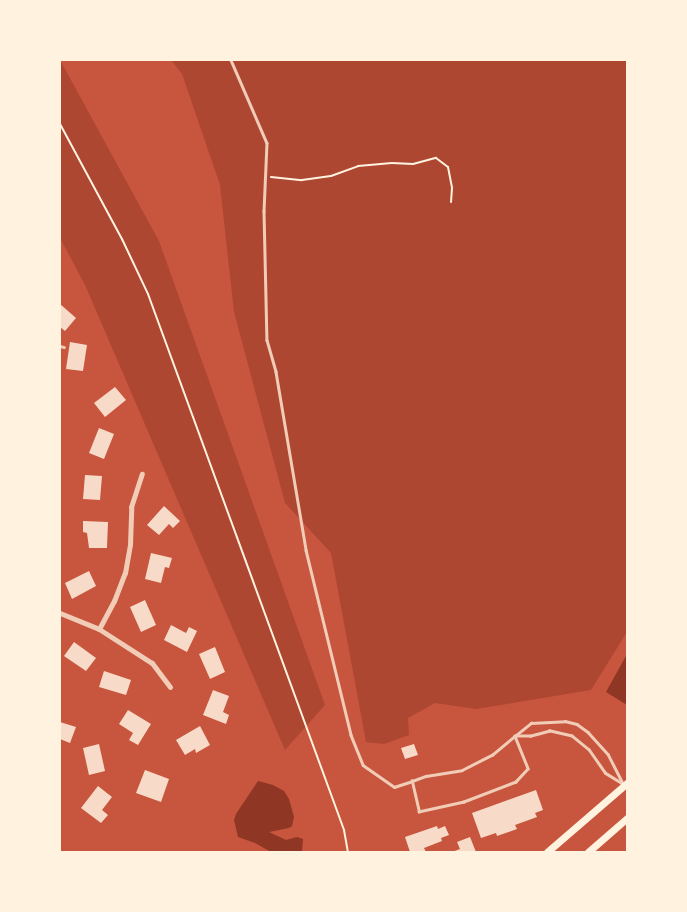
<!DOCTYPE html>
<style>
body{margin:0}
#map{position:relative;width:687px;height:912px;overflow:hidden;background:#c8553d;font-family:"Source Sans 3",sans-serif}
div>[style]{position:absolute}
.green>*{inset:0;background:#ae4732}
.water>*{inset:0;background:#8f3625}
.building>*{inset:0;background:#f7dbc8}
.path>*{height:2px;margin:-1px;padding:0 1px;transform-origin:1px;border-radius:1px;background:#fff3e0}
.service>*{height:2.5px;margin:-1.25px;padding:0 1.25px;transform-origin:1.25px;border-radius:1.25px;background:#f1ccb7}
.minor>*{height:5px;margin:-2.5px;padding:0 2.5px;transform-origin:2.5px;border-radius:2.5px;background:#f1ccb7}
.secondary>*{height:7px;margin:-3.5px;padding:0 3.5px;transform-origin:3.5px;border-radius:3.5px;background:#fff3e0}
span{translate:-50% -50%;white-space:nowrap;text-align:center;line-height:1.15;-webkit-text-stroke:4px #fff3e0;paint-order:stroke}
.frame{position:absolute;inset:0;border:61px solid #fff3e0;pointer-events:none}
</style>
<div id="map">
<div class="green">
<i style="clip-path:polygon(60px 60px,159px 241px,325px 705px,285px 750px,85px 285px,60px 238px)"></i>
<i style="clip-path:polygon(171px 60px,627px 60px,627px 632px,591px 690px,476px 709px,435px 703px,408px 718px,409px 735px,384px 744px,366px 742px,331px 553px,285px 503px,234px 312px,220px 185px,182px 74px)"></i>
</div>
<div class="water">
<i style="clip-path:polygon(627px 654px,627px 705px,606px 692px)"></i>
<i style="clip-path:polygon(258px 781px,273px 785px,284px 791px,289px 799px,294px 817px,292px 826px,289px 828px,269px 832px,286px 840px,297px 837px,303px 839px,302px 852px,271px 852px,255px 843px,238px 837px,234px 820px,236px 814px)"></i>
</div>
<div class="building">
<i style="clip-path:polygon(60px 304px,76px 318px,65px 331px,60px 327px)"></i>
<i style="clip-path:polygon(70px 342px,87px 345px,83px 371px,66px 369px)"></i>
<i style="clip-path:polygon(115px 387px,126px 400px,105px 417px,94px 403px)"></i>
<i style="clip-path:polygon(99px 428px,114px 434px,104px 459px,89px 453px)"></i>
<i style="clip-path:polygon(85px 475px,102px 476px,100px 500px,83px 499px)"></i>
<i style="clip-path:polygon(164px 506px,180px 521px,173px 528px,169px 524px,159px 535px,147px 525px)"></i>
<i style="clip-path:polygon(83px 521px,108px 522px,107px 548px,89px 548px,87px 533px,83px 532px)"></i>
<i style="clip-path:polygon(151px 553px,172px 558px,169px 568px,165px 567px,161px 583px,145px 579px)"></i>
<i style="clip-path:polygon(89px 571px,96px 586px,72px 599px,65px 583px)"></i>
<i style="clip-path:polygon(145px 600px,156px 625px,141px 632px,130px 607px)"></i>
<i style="clip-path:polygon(171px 625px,186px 633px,189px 627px,197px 631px,187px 652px,164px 640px)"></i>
<i style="clip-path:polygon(74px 642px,96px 658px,86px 671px,64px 656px)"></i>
<i style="clip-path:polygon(215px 647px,225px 672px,210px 679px,199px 654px)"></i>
<i style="clip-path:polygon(104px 671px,131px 680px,126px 695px,99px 687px)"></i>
<i style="clip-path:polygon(213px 690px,229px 696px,223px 712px,229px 715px,226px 724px,203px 715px)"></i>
<i style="clip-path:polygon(128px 710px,151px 724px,138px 745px,129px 740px,133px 733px,119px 724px)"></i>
<i style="clip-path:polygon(60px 722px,76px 727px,70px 743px,60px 739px)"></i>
<i style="clip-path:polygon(200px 726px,210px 745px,196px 753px,195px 749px,185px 755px,176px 740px)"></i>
<i style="clip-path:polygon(99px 744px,105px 771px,89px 775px,83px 748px)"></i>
<i style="clip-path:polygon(414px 744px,418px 755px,405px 759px,401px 748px)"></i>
<i style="clip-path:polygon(145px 770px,169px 779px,161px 802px,136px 793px)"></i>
<i style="clip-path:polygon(98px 786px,112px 797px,102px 810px,108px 815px,101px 823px,81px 808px)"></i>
<i style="clip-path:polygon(536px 790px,543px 810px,535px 813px,537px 817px,515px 825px,517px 829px,497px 836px,496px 833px,481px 838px,472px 813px)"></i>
<i style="clip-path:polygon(437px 826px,438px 829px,445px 826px,449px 835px,441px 838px,442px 841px,424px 848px,426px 852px,410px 852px,405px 837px)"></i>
<i style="clip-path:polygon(470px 837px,476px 852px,452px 852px,460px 849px,457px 842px)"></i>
</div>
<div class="path">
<i style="left:60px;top:124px;width:131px;rotate:61.7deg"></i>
<i style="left:122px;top:239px;width:61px;rotate:64.7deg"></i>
<i style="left:148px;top:294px;width:571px;rotate:69.91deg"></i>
<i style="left:344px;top:830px;width:22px;rotate:80deg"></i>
<i style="left:271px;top:177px;width:31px;rotate:6deg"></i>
<i style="left:302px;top:180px;width:29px;rotate:-8deg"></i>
<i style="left:331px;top:176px;width:29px;rotate:-20deg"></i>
<i style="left:358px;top:166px;width:34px;rotate:-5deg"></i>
<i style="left:392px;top:163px;width:21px;rotate:3deg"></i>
<i style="left:413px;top:164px;width:24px;rotate:-15deg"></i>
<i style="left:436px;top:158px;width:15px;rotate:37deg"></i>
<i style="left:448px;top:167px;width:21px;rotate:79deg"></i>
<i style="left:452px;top:188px;width:14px;rotate:94deg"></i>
</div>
<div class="service">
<i style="left:231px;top:60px;width:90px;rotate:66.6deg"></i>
<i style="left:267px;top:143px;width:68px;rotate:92.5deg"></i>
<i style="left:264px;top:211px;width:129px;rotate:88.7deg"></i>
<i style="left:267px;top:340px;width:33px;rotate:74deg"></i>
<i style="left:276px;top:372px;width:181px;rotate:80.4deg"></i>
<i style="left:306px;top:550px;width:190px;rotate:76.3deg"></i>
<i style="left:351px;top:735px;width:32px;rotate:68deg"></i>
<i style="left:363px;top:765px;width:38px;rotate:35deg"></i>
<i style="left:394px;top:787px;width:19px;rotate:-18deg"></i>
<i style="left:412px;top:781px;width:15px;rotate:-20deg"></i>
<i style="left:426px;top:776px;width:36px;rotate:-9deg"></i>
<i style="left:462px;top:770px;width:34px;rotate:-27deg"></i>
<i style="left:492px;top:755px;width:30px;rotate:-40deg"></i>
<i style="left:515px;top:736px;width:35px;rotate:68deg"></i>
<i style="left:528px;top:769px;width:18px;rotate:133deg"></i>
<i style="left:516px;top:782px;width:56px;rotate:159deg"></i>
<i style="left:464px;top:802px;width:46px;rotate:167.5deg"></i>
<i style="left:419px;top:812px;width:32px;rotate:-103deg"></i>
<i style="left:60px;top:346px;width:4px;rotate:14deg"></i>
<i style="left:565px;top:721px;width:12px;rotate:14deg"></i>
<i style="left:577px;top:724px;width:14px;rotate:36deg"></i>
<i style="left:588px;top:732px;width:30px;rotate:48deg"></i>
<i style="left:608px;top:754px;width:35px;rotate:63deg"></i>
<i style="left:624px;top:785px;width:22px;rotate:-148deg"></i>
<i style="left:605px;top:773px;width:28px;rotate:-125deg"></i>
<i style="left:589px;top:750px;width:22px;rotate:-141deg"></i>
<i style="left:572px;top:736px;width:23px;rotate:-167deg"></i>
<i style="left:550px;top:731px;width:20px;rotate:165deg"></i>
<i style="left:531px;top:736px;width:16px;rotate:180deg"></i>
<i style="left:515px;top:736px;width:21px;rotate:-39deg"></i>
<i style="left:531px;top:723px;width:34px;rotate:-3deg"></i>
</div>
<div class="minor">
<i style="left:60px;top:613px;width:42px;rotate:22.3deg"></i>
<i style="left:99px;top:629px;width:63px;rotate:32.7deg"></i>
<i style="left:152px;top:663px;width:30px;rotate:53deg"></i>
<i style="left:99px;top:629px;width:32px;rotate:-62deg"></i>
<i style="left:114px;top:601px;width:30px;rotate:-69deg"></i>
<i style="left:125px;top:573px;width:28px;rotate:-80deg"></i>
<i style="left:130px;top:545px;width:38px;rotate:-88deg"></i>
<i style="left:131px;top:507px;width:35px;rotate:-72deg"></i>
</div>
<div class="secondary">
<i style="left:547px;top:852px;width:106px;rotate:-40.8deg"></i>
<i style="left:588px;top:852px;width:52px;rotate:-41.1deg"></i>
</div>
<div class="frame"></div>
</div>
